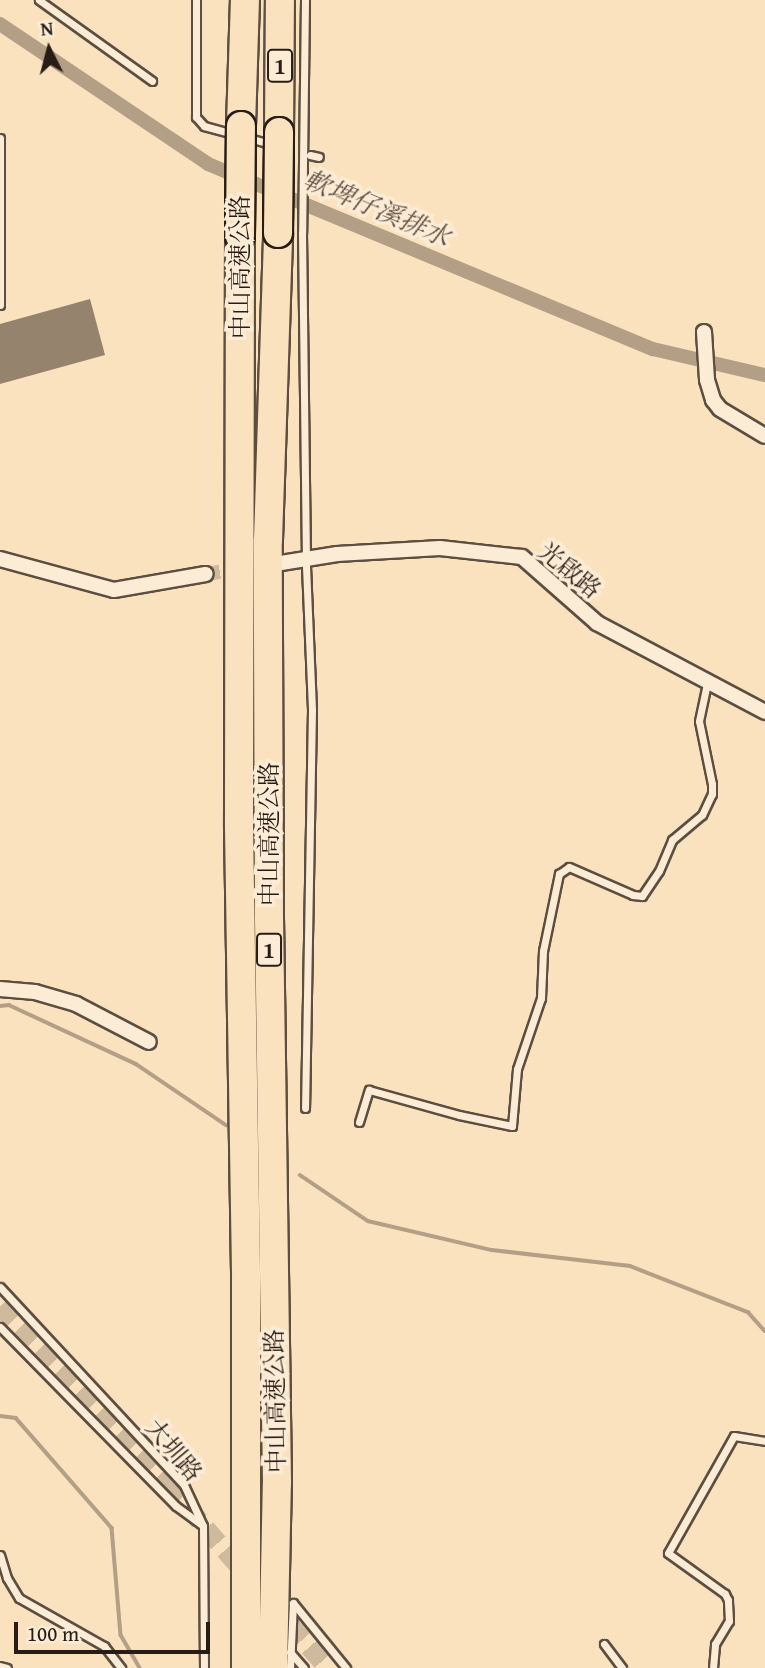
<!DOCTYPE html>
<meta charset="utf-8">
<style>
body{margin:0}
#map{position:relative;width:765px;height:1668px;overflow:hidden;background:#fae2bf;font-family:"Gentium Book Plus","Noto Serif TC",serif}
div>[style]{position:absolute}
.stream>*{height:3.5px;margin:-1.75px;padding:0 1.75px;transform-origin:1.75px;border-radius:1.75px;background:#b39f86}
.canal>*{height:14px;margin:-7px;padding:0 7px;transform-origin:7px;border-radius:7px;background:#b39f86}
.building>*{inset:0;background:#95836e}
.minor-tunnel>*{height:14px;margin-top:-7px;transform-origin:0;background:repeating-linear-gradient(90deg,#d0ba9d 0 14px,transparent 0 21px)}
.tertiary-tunnel>*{height:19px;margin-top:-9.5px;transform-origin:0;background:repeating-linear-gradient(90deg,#d0ba9d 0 19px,transparent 0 29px)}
.roads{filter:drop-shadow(2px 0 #5c4e40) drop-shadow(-2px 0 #5c4e40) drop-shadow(0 2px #5c4e40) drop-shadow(0 -2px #5c4e40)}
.service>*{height:7px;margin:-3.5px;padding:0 3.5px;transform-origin:3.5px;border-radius:3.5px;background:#fcecd5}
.minor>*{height:14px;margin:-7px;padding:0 7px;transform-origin:7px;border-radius:7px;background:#fcecd5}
.motorway>*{height:28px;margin:-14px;padding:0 14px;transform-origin:14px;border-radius:14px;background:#fae2bf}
.bridges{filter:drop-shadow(2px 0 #281c16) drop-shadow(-2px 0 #281c16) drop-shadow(0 2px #281c16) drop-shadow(0 -2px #281c16)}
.motorway-bridge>*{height:28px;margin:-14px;padding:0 14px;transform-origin:14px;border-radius:14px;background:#fae2bf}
span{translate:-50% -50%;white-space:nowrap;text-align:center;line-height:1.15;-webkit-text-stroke:7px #fcecd5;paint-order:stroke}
.shield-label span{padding:2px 5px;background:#fcecd5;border:2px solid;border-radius:5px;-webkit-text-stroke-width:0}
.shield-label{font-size:23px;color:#281c16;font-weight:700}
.street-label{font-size:24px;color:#281c16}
.water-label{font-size:26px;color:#605043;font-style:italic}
.north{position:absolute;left:14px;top:14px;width:70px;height:70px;-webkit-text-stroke:5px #fcecd5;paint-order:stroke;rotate:354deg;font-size:19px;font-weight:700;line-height:28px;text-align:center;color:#281c16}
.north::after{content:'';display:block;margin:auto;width:24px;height:32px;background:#281c16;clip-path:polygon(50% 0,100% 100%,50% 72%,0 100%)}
.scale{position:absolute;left:14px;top:1622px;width:196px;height:32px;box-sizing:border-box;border:4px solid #281c16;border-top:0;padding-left:9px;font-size:21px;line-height:24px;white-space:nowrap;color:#281c16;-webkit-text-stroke:5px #fcecd5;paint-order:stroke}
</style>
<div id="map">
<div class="stream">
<i style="left:0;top:1006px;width:9px;rotate:-6deg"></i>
<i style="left:9px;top:1005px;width:140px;rotate:24.9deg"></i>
<i style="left:136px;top:1064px;width:109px;rotate:34.1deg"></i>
<i style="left:300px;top:1175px;width:82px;rotate:34.1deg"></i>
<i style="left:368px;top:1221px;width:127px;rotate:13.2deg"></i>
<i style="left:492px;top:1250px;width:139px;rotate:6.6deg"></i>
<i style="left:630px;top:1266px;width:127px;rotate:21.3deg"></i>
<i style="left:748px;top:1312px;width:25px;rotate:48deg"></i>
<i style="left:0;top:1416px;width:16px;rotate:7deg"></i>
<i style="left:16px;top:1418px;width:146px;rotate:48.9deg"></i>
<i style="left:112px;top:1528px;width:107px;rotate:85.2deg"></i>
<i style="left:121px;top:1635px;width:38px;rotate:60deg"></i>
</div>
<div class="canal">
<i style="left:0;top:24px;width:251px;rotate:33.9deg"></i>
<i style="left:208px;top:164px;width:482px;rotate:22.6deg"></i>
<i style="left:653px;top:349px;width:115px;rotate:13.1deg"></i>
</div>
<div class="building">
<i style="clip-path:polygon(90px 299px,105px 355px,0 384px,0 324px)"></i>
</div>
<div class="minor-tunnel">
<i style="left:206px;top:574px;width:36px;rotate:-9deg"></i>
</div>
<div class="tertiary-tunnel">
<i style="left:0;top:1306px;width:245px;rotate:46.7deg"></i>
<i style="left:168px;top:1484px;width:124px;rotate:49.2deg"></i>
<i style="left:271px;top:1603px;width:86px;rotate:48.8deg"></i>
</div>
<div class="roads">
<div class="service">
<i style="left:39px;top:0;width:139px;rotate:35.6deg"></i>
<i style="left:196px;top:0;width:117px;rotate:90deg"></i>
<i style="left:196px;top:117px;width:12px;rotate:48deg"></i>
<i style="left:204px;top:126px;width:31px;rotate:15deg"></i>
<i style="left:305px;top:0;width:233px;rotate:90.7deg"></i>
<i style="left:302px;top:233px;width:333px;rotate:89.3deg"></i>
<i style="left:306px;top:566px;width:144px;rotate:87.6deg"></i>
<i style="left:312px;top:710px;width:398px;rotate:91deg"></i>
<i style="left:0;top:138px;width:167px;rotate:90deg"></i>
<i style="left:249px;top:138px;width:26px;rotate:16deg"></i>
<i style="left:310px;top:155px;width:9px;rotate:13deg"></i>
<i style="left:359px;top:1122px;width:34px;rotate:-73deg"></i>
<i style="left:369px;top:1090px;width:93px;rotate:15.5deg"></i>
<i style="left:459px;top:1115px;width:54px;rotate:11.7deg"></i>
<i style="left:512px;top:1126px;width:57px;rotate:-85deg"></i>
<i style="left:517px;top:1069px;width:75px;rotate:-71.3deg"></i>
<i style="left:541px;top:998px;width:47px;rotate:-87.6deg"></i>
<i style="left:543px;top:951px;width:79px;rotate:-78.3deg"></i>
<i style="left:559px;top:874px;width:12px;rotate:-35deg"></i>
<i style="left:569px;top:867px;width:70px;rotate:23.6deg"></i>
<i style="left:633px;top:895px;width:9px;rotate:6deg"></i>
<i style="left:642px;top:896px;width:30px;rotate:-56deg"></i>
<i style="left:659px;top:871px;width:34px;rotate:-67deg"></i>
<i style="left:672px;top:840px;width:39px;rotate:-40deg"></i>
<i style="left:702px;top:815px;width:23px;rotate:-65deg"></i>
<i style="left:712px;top:794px;width:10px;rotate:-90deg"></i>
<i style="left:712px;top:784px;width:64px;rotate:-101.7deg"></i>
<i style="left:699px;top:721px;width:40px;rotate:-78deg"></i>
<i style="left:0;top:1287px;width:270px;rotate:47.1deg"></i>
<i style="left:184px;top:1485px;width:45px;rotate:65.1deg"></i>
<i style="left:203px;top:1526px;width:142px;rotate:89.6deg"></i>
<i style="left:0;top:1327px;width:251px;rotate:45.5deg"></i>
<i style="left:176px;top:1506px;width:32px;rotate:36deg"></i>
<i style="left:0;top:1555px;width:24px;rotate:73deg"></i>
<i style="left:7px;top:1578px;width:23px;rotate:59deg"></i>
<i style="left:19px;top:1598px;width:98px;rotate:29.5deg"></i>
<i style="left:104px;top:1646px;width:28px;rotate:52deg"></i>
<i style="left:293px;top:1603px;width:84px;rotate:50.8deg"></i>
<i style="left:604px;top:1644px;width:30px;rotate:53deg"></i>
<i style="left:290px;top:1652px;width:21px;rotate:49deg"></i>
<i style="left:0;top:1666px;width:7px;rotate:16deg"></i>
<i style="left:290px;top:1668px;width:65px;rotate:-87.4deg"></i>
<i style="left:713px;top:1668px;width:24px;rotate:-85deg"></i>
<i style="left:715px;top:1644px;width:27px;rotate:-59deg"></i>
<i style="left:729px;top:1621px;width:21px;rotate:-93deg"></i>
<i style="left:728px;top:1600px;width:7px;rotate:-117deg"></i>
<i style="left:725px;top:1594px;width:70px;rotate:-144.3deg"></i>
<i style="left:668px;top:1553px;width:134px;rotate:-60.6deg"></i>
<i style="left:734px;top:1436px;width:31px;rotate:9deg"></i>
</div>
<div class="minor">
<i style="left:704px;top:332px;width:48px;rotate:86.4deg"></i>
<i style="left:707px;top:380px;width:21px;rotate:73deg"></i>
<i style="left:713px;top:400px;width:11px;rotate:52deg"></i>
<i style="left:720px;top:409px;width:52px;rotate:31deg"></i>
<i style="left:0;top:559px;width:118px;rotate:15.2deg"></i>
<i style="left:114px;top:590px;width:93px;rotate:-9.9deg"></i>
<i style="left:281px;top:563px;width:57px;rotate:-9.1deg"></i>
<i style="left:337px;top:554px;width:103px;rotate:-3.3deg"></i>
<i style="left:440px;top:548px;width:82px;rotate:6.3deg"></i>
<i style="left:522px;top:557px;width:100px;rotate:41.3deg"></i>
<i style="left:597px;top:623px;width:190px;rotate:27.9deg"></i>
<i style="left:0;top:989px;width:35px;rotate:5deg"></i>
<i style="left:35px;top:992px;width:43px;rotate:16.3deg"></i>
<i style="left:76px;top:1004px;width:82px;rotate:27.5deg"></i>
</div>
<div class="motorway">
<i style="left:241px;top:126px;width:126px;rotate:-88.2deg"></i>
<i style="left:279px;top:132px;width:132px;rotate:-89.6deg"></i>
<i style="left:240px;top:236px;width:591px;rotate:90.1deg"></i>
<i style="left:239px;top:827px;width:454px;rotate:89.1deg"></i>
<i style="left:246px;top:1281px;width:387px;rotate:90deg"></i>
<i style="left:273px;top:1668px;width:185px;rotate:-88.8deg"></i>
<i style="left:277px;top:1483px;width:564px;rotate:-90.81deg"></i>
<i style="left:269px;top:919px;width:379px;rotate:-90.2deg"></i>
<i style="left:268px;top:540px;width:307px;rotate:-88.1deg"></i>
</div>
</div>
<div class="bridges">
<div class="motorway-bridge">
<i style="left:278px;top:233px;width:101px;rotate:-89.4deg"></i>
<i style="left:240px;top:236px;width:110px;rotate:-89.5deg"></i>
</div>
</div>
<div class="shield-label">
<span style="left:280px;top:66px">1</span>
<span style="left:269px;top:950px">1</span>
</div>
<div class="street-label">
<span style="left:240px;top:267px;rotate:-90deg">中山高速公路</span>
<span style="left:570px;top:570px;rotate:40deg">光啟路</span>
<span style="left:269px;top:834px;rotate:-90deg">中山高速公路</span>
<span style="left:275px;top:1401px;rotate:-91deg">中山高速公路</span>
<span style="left:174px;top:1450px;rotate:50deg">大圳路</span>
</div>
<div class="water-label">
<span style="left:377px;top:208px;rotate:23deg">軟埤仔溪排水</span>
</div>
<div class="north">N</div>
<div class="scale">100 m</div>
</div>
